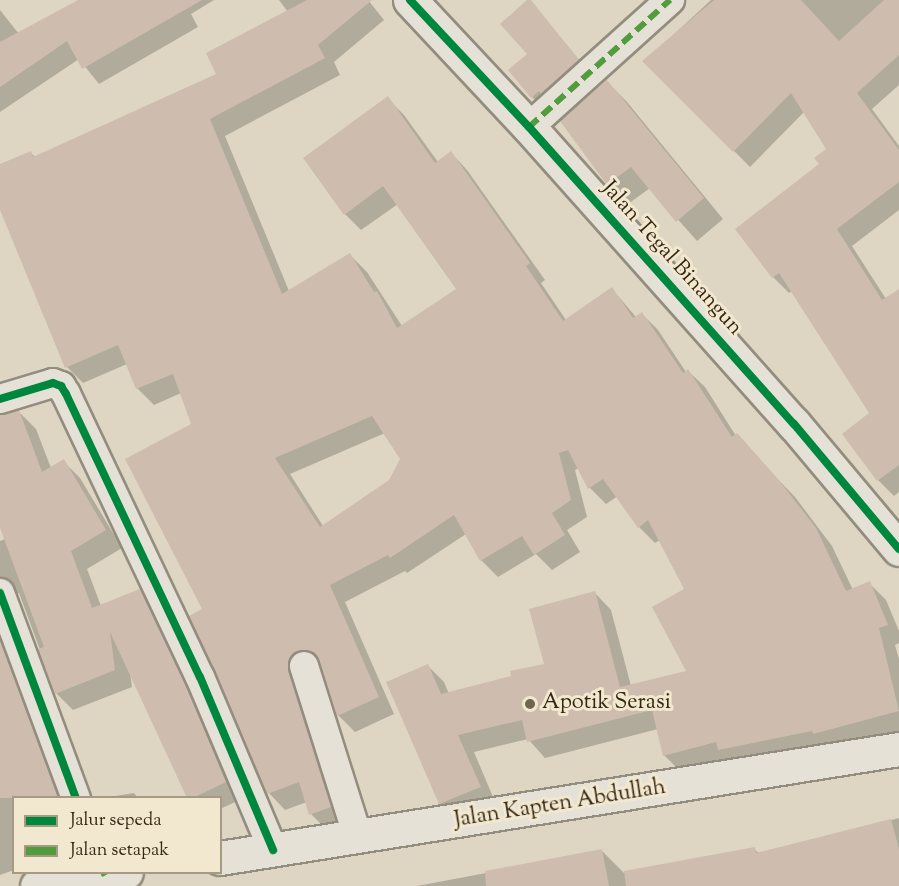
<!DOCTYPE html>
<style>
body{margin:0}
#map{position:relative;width:899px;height:886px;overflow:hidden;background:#ded6c2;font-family:"Sorts Mill Goudy",serif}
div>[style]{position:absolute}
.shadow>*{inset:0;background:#0003}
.building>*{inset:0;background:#cebdae}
.roads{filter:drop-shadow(2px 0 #938d7f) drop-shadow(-2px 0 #938d7f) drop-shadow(0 2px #938d7f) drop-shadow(0 -2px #938d7f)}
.street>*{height:28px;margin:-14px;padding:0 14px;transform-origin:14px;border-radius:14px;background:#e6e1d6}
.secondary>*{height:33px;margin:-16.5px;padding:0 16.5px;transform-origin:16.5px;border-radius:16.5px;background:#e6e1d6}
.quiet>*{height:6px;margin-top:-3px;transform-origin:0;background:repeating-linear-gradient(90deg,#519c3d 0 12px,transparent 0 18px)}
.cycleway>*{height:8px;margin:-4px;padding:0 4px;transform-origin:4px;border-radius:4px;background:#00873e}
.dots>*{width:16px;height:16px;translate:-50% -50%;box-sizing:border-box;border:3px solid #f2e8cf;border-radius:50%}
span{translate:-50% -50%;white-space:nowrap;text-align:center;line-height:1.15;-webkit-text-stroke:6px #f2e8cf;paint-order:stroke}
.street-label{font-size:22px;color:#342615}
.poi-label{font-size:22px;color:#342615}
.left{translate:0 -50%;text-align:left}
.legend{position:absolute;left:12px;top:796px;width:210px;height:78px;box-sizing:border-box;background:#f2e8cf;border:2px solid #a69a85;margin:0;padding:8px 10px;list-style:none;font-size:18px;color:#342615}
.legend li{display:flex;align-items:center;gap:12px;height:30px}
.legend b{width:30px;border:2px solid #a69a85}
</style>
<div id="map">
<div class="shadow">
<i style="clip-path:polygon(81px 0,214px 0,191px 14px,198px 27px,99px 84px,79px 59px,0 112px,0 10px,19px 34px)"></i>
<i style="clip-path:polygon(evenodd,279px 0,368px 0,384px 20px,334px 62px,340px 75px,225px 136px,289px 291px,350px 255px,367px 272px,402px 326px,458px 289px,398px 204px,361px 230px,345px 214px,387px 98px,404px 115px,438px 162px,451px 153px,467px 170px,545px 280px,541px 283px,566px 320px,612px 289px,636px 317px,642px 314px,658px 330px,686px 372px,688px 371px,705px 387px,736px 436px,795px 497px,832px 546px,853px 590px,869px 583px,886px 600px,899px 631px,899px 643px,895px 645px,899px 659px,899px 732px,831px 750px,736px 766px,730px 759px,681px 772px,664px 755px,658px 729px,545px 758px,528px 739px,474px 752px,496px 804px,457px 820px,440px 803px,427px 665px,444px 682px,449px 694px,513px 677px,545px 665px,595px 593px,611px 610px,631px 686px,689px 672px,686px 590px,660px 540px,655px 543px,639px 527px,618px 496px,606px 504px,590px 488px,579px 468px,575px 470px,587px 517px,567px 530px,580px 552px,552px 570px,536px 554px,498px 577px,481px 560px,466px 534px,407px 573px,405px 571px,345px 602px,394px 714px,355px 732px,338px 715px,321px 667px,309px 671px,347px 824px,327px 830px,311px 814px,307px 802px,285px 810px,269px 793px,191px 617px,204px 610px,193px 425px,181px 393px,154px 405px,138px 389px,127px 364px,83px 383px,67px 367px,0 206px,0 165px,30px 152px,35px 157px,219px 75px,288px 12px,279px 0,385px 433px,402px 459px,390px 481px,323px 526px,290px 474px,385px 433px)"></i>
<i style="clip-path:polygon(529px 0,591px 74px,545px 110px,532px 97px)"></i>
<i style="clip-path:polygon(711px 0,899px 0,899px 85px,872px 109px,899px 146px,899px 210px,852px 246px,886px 299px,899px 290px,899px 492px,894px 496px,878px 480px,844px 435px,875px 411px,792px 291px,789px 293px,773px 277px,828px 150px,804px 112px,750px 167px,645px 61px)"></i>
<i style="clip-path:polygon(607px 82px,627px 102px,723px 219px,697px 241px,650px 188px,628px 204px,608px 184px,562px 121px)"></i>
<i style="clip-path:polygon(19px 412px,36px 429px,51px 468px,63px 461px,80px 478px,122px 548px,87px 569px,101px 606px,140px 591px,157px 608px,242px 799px,220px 809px,220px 798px,189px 798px,130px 672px,132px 687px,73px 710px,56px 693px,19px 593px,12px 594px,68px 798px,14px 798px,14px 870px,0 875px,0 541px,5px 539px,0 524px,0 420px)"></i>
<i style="clip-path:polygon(134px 793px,138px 798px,103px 798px)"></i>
<i style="clip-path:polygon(899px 818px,899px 886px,417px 886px,602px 851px,624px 873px,754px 849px,760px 854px)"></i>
</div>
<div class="building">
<i style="clip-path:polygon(78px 0,202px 0,82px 69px,67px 41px,0 87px,0 42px)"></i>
<i style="clip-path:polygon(evenodd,307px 0,372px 0,318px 45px,325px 58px,210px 119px,282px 294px,350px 253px,374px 292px,377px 291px,397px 328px,456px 289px,383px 186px,344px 215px,303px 158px,388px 96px,435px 163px,451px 151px,530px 263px,526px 266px,563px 321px,612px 287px,633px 318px,642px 312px,683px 373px,688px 369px,732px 437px,737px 433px,778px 479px,816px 528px,846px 591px,870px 581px,888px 625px,879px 628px,899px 711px,813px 734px,812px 731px,718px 750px,716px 742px,663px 756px,652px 710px,527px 742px,522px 720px,458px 735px,481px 787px,439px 804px,386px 682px,428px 664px,441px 694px,511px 676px,510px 671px,544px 664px,529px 609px,595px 591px,620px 687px,686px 671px,652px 607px,684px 589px,648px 520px,638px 528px,603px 479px,588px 489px,568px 450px,559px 453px,571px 500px,552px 513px,565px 535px,534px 555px,522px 536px,480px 561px,454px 515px,390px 558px,388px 555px,330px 585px,379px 697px,337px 716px,316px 654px,307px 650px,292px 654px,288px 662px,288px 671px,331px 807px,309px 815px,299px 782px,267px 794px,189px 616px,202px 609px,125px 459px,191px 424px,173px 374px,136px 389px,118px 345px,65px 368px,0 210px,0 164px,31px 151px,33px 157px,216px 74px,206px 53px,307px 0,372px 416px,400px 459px,389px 480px,320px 527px,275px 458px,372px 416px)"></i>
<i style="clip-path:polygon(527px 0,531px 0,579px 60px,541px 94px,539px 91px,531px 98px,508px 70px,527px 54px,500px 24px)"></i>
<i style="clip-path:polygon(714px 0,801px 0,839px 41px,884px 0,899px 0,899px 55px,857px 93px,899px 150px,899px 182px,837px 229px,882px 300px,899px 289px,899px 465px,877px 481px,842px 434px,869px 413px,779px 273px,772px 278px,735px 229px,819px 164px,814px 158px,826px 149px,791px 93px,733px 152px,642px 61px)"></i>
<i style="clip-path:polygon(607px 80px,704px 198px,676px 222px,631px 167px,607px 185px,560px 121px)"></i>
<i style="clip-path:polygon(19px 410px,42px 472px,64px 459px,106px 530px,71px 551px,92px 608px,140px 589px,185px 684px,226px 782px,193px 798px,187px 798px,110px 632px,115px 670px,55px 694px,38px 649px,44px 647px,0 528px,0 415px)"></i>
<i style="clip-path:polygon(0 640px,58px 798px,0 798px)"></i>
<i style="clip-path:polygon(891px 819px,899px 849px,899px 886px,626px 886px,624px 871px,755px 847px,756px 853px)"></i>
<i style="clip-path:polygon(602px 849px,609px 886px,486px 886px,485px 871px)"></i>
</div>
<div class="roads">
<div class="street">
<i style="left:529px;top:127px;width:190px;rotate:-42deg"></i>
<i style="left:0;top:399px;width:55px;rotate:-16.8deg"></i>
<i style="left:53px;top:383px;width:9px;rotate:21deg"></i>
<i style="left:61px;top:386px;width:9px;rotate:58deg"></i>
<i style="left:66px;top:394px;width:313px;rotate:64.7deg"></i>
<i style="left:200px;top:677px;width:188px;rotate:67.1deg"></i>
<i style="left:0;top:593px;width:219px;rotate:69.7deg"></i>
<i style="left:304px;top:666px;width:179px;rotate:72.5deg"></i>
</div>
<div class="secondary">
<i style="left:410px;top:0;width:174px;rotate:46.9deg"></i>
<i style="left:529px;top:127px;width:398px;rotate:48.3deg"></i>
<i style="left:794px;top:424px;width:163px;rotate:50deg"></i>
<i style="left:220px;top:858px;width:688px;rotate:-9.12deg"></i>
<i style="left:37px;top:886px;width:90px;rotate:-8.9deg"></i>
</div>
</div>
<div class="quiet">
<i style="left:529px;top:127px;width:190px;rotate:-42deg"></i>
<i style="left:103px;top:872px;width:4px;rotate:63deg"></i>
</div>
<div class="cycleway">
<i style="left:410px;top:0;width:174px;rotate:46.9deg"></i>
<i style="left:529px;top:127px;width:398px;rotate:48.3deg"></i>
<i style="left:794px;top:424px;width:163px;rotate:50deg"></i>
<i style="left:0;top:399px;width:55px;rotate:-16.8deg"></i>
<i style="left:53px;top:383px;width:9px;rotate:21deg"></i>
<i style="left:61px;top:386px;width:9px;rotate:58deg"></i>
<i style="left:66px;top:394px;width:313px;rotate:64.7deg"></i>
<i style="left:200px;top:677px;width:188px;rotate:67.1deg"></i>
<i style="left:0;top:593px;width:219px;rotate:69.7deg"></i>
</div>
<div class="dots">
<i style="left:530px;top:704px;background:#706452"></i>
</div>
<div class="street-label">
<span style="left:671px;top:259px;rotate:48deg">Jalan Tegal Binangun</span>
<span style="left:560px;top:805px;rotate:-9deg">Jalan Kapten Abdullah</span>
</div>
<div class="poi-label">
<span class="left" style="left:542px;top:704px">Apotik Serasi</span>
</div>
<ul class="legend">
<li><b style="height:8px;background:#00873e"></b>Jalur sepeda</li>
<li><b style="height:8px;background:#519c3d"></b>Jalan setapak</li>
</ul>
</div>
